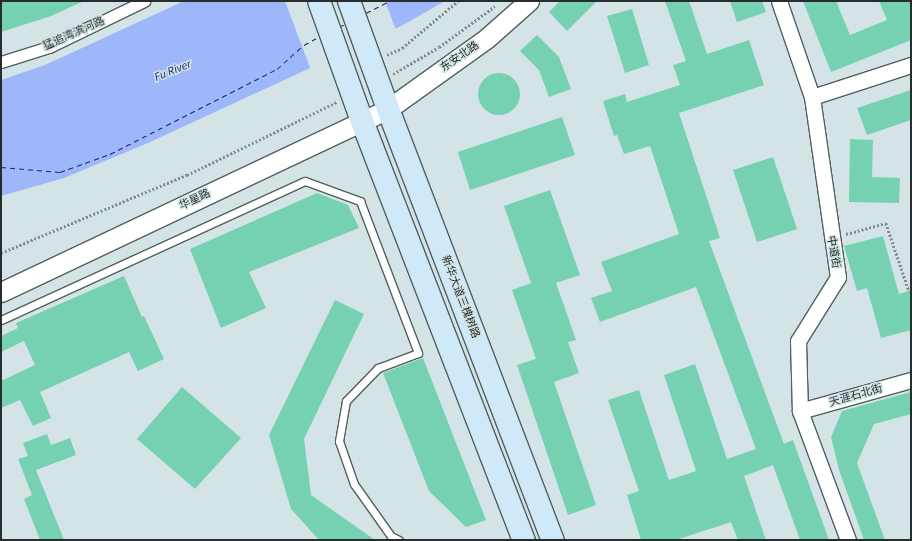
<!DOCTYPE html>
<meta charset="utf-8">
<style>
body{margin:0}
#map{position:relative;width:912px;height:541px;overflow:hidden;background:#d4e4e6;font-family:"Source Sans 3","Noto Sans SC",sans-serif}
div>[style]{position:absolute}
.water>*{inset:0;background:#9db7fa}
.pier>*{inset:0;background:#d4e4e6}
.ferry>*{height:1px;margin-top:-0.5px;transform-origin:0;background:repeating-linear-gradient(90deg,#152772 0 5px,transparent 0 9px)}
.building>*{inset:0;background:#75d1b2}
.round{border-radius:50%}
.path>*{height:2.5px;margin-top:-1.25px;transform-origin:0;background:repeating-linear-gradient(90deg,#808b8d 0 2px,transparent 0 4px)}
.roads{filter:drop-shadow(1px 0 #505f60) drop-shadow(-1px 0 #505f60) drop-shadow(0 1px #505f60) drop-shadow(0 -1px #505f60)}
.service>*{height:7px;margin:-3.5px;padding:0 3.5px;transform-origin:3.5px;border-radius:3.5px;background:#fff}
.pedestrian>*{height:11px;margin:-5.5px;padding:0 5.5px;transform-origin:5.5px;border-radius:5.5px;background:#fff}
.minor>*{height:15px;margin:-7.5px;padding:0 7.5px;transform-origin:7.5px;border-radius:7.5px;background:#fff}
.tertiary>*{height:19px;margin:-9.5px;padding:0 9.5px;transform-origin:9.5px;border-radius:9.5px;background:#fff}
.primary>*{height:22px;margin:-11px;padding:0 11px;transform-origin:11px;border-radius:11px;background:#d0e9f8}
span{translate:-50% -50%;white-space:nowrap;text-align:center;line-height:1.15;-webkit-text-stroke:3px #d4e4e6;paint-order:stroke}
.street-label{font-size:11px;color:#272d2e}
.water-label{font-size:12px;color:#152772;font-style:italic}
.frame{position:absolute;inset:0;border:2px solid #272d2e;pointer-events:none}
</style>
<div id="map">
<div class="water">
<i style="clip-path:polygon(184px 1px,445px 1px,403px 25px,148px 143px,64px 178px,1px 196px,1px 80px,45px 65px)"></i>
</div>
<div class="pier">
<i style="clip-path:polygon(285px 1px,385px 1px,396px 30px,311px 70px)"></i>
</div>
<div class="ferry">
<i style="left:366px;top:13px;width:27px;rotate:-27deg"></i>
<i style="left:339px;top:27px;width:9px;rotate:-27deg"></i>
<i style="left:1px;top:167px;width:59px;rotate:4.8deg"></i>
<i style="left:60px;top:172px;width:53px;rotate:-19.8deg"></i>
<i style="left:110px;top:154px;width:187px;rotate:-27deg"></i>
<i style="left:277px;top:69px;width:36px;rotate:-42deg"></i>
<i style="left:304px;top:45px;width:18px;rotate:-29deg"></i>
</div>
<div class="building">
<i style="clip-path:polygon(1px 1px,84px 1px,51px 16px,1px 32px)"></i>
<i style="clip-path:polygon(560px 1px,597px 1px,567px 31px,549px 12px)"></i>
<i style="clip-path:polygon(665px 1px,689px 1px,707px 54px,749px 40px,764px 85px,679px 113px,720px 238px,709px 241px,784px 444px,793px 440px,829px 540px,800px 540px,773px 465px,744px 476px,766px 540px,738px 540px,731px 522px,676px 540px,641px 540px,627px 495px,639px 491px,608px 400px,639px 390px,669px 480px,696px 471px,664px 375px,695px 364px,727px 459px,756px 449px,696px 287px,600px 322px,591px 298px,612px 291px,601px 262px,679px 234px,650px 146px,624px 154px,617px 135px,614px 136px,603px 101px,625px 94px,627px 102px,680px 85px,673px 65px,686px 61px)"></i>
<i style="clip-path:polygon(730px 1px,762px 1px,766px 12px,737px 22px)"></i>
<i style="clip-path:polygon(803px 1px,836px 1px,850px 35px,887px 20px,879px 1px,911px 1px,911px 40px,831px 72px)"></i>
<i style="clip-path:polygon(632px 9px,649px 65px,625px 73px,607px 16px)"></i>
<i style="clip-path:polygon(537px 35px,559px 57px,571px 89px,549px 97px,539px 70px,520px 51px)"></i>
<i class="round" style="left:478px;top:73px;width:42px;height:42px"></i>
<i style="clip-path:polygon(911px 90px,911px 120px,867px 135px,857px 108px)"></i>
<i style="clip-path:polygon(562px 117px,575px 155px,470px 190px,458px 152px)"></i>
<i style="clip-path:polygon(850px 139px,873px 140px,872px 177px,900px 178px,899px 203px,849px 202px)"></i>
<i style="clip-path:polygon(773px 157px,797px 229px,757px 242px,733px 170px)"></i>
<i style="clip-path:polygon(550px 190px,580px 275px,556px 283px,576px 340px,568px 342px,579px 373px,554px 382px,596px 505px,568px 515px,517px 365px,536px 359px,512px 290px,531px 283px,504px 206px)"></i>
<i style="clip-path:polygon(317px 193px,348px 205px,359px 228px,249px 272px,266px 308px,221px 328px,190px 249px)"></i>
<i style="clip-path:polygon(883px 236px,899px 294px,911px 290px,911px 330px,881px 338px,867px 288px,857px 291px,844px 246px)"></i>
<i style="clip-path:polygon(124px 276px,142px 317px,144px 316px,164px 359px,138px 371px,129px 352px,40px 392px,51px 418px,33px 426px,20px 400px,1px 408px,1px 381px,35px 365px,24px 341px,1px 352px,1px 336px,18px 328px,16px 323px)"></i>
<i style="clip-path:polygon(335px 300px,364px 314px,304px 439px,311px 495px,375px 540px,319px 540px,291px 509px,269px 435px)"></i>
<i style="clip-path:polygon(423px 358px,486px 520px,466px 527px,429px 491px,383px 373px)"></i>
<i style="clip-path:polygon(182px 387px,241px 438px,195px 489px,137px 439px)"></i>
<i style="clip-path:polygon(911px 392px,911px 414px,874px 424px,857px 463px,885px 540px,864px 540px,839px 470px,831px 437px,842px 411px)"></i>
<i style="clip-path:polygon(47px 434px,51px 445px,70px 438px,76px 455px,36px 470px,64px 540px,40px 540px,24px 499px,32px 495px,18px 459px,28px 456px,23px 443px)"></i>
</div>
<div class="path">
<i style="left:387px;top:55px;width:17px;rotate:-25deg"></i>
<i style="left:402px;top:48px;width:73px;rotate:-40deg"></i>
<i style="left:393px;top:74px;width:53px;rotate:-30.4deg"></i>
<i style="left:439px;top:47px;width:69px;rotate:-36.2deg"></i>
<i style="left:846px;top:234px;width:41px;rotate:-15.4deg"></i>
<i style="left:886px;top:223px;width:72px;rotate:71.3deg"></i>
<i style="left:1px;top:253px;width:202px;rotate:-22.8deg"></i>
<i style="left:187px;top:175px;width:167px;rotate:-26deg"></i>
</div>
<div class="roads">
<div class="service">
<i style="left:1px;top:320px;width:334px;rotate:-24.6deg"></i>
<i style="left:305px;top:181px;width:59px;rotate:20deg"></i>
<i style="left:360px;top:201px;width:163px;rotate:69.1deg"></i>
<i style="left:418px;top:353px;width:43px;rotate:159.4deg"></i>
<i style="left:378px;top:368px;width:46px;rotate:134.1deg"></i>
<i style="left:346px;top:401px;width:41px;rotate:99.9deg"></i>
<i style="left:339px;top:441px;width:46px;rotate:70.8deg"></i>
<i style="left:354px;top:484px;width:64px;rotate:54.6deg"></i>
<i style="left:391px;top:536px;width:9px;rotate:27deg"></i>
</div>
<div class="pedestrian">
<i style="left:1px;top:62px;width:50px;rotate:-17.4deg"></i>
<i style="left:49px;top:47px;width:106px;rotate:-25.8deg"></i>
</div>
<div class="minor">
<i style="left:779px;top:1px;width:102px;rotate:71deg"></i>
<i style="left:812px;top:97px;width:182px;rotate:81.8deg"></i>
<i style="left:838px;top:277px;width:75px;rotate:122deg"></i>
<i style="left:798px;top:341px;width:70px;rotate:88.4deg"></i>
<i style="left:800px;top:411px;width:138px;rotate:69.6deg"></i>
<i style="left:812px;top:97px;width:104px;rotate:-17.9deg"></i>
<i style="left:800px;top:411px;width:115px;rotate:-15.6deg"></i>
</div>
<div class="tertiary">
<i style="left:1px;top:292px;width:428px;rotate:-25.3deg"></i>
<i style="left:388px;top:109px;width:122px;rotate:-35.6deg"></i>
<i style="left:487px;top:38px;width:56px;rotate:-41.4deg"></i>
</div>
<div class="primary">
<i style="left:319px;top:1px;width:127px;rotate:70.3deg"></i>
<i style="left:362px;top:121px;width:449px;rotate:68.9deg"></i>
<i style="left:349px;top:1px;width:115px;rotate:70.1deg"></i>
<i style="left:388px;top:109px;width:462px;rotate:69.1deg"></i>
</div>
</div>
<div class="street-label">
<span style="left:74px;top:34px;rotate:-24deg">猛追湾滨河路</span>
<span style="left:460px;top:57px;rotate:-35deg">东安北路</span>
<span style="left:195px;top:200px;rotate:-25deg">华星路</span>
<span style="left:833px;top:252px;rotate:80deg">中道街</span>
<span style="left:460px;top:297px;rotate:69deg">新华大道三槐树路</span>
<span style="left:856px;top:396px;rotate:-16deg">天涯石北街</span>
</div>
<div class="water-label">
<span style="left:173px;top:71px;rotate:-22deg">Fu River</span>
</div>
<div class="frame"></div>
</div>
